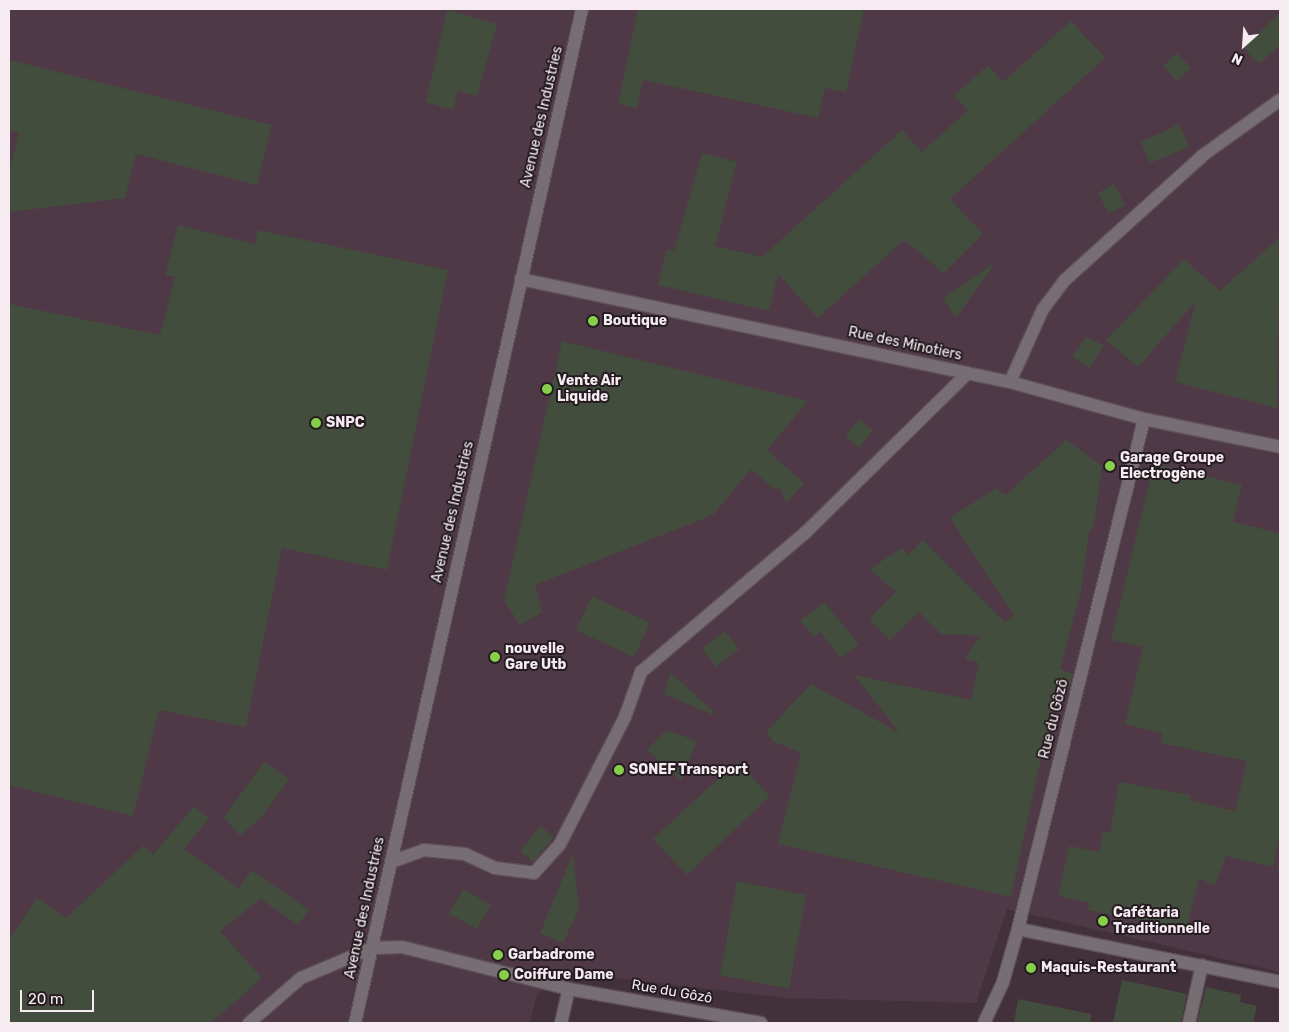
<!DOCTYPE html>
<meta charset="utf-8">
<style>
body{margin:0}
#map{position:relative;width:1289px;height:1032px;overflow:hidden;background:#42313b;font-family:Rubik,sans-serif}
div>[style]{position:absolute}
.built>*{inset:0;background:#4f3946}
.building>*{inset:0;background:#434d3d}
.roads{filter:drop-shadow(1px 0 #5f4f58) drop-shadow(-1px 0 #5f4f58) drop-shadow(0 1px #5f4f58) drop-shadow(0 -1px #5f4f58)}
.minor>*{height:12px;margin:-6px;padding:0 6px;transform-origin:6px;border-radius:6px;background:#776e73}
.tertiary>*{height:12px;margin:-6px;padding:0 6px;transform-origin:6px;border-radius:6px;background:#776e73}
.dots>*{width:14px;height:14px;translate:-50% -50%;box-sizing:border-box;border:2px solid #241c20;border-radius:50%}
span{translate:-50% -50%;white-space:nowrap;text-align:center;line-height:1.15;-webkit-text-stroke:4px #241c20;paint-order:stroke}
.street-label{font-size:14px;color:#f6ebf1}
.poi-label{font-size:14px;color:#f6ebf1;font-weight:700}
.left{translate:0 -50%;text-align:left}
.frame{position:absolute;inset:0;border:10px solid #f6ebf1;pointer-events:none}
.north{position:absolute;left:1219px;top:20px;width:50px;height:50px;-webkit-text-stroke:4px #241c20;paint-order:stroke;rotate:206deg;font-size:14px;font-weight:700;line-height:20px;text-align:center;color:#f6ebf1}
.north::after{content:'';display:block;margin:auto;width:18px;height:22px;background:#f6ebf1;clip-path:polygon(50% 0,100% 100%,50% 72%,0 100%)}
.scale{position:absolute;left:20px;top:990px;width:74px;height:22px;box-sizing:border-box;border:2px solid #f6ebf1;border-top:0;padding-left:6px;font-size:15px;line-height:18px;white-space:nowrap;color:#f6ebf1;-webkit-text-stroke:4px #241c20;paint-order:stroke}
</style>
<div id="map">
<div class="built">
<i style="clip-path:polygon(9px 9px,1280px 9px,1280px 972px,1007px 909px,976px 1003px,786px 998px,557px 971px,536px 997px,530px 1023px,9px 1023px)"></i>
</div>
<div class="building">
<i style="clip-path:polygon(638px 9px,864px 9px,846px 92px,825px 88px,818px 118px,643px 80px,637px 108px,618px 104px)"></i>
<i style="clip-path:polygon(447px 10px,497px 24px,477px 96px,458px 91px,453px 110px,426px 102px)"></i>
<i style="clip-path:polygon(1280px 12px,1280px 45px,1259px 64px,1244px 48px)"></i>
<i style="clip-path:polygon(1071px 21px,1105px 58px,950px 199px,983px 234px,944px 273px,904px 240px,818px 318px,778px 274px,769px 311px,658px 285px,667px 249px,674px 251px,702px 153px,737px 162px,715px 246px,762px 257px,902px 130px,922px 152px,968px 110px,954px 96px,988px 65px,1003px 82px)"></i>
<i style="clip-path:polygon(1177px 53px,1191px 68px,1177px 81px,1163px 66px)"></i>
<i style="clip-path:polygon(9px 60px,272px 125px,257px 185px,136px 154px,125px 198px,9px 212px,9px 172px,19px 133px,9px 130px)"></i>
<i style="clip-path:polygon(1179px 124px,1189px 147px,1150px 163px,1141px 142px)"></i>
<i style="clip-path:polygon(1114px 184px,1125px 205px,1109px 214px,1098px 193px)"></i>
<i style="clip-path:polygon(178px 225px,255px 244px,258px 230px,448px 270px,387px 570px,282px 548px,246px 727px,159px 710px,133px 816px,9px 785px,9px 304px,160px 335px,175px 277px,165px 275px)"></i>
<i style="clip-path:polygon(1280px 237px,1277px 408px,1175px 382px,1196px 301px,1138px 367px,1106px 340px,1184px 259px,1220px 291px)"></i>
<i style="clip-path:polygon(991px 265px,993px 266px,956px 318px,943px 298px)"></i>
<i style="clip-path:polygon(1086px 337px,1104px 345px,1090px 368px,1072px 356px)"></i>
<i style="clip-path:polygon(562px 341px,808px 401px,767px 450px,804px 483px,786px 503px,780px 488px,775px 490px,751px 469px,713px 515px,535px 585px,542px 612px,520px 625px,504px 600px)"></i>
<i style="clip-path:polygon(859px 419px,873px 431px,859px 448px,845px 435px)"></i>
<i style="clip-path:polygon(1066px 440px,1102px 466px,1094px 526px,1089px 532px,1081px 591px,1060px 669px,1073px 674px,1065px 697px,1055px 693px,1011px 897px,778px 844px,801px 753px,773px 741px,766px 732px,811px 684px,900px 733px,854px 675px,971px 700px,979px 663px,965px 659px,980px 636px,941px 634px,919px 612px,890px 640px,869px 619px,896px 592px,870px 569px,902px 548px,908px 555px,923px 540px,1005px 622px,1014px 615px,950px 518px,996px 488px,1006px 495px)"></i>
<i style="clip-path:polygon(1154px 463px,1242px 485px,1233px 522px,1280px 533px,1280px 833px,1273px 867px,1226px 856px,1215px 885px,1199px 879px,1186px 929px,1088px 910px,1089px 903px,1058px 896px,1069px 846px,1099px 852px,1103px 832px,1110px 833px,1119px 782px,1191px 795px,1190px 800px,1235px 811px,1247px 761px,1161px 743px,1162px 733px,1125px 724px,1143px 647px,1111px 640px)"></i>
<i style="clip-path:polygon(592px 596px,650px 623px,634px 657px,576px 630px)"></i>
<i style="clip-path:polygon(824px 602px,859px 644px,841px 658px,820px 632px,814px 637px,800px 621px)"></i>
<i style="clip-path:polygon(725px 631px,739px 649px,716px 667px,702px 649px)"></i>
<i style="clip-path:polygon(671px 673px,714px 712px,713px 715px,664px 694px)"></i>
<i style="clip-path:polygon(666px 730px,697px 741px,681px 780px,647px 750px)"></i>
<i style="clip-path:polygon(737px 761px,770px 796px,687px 875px,653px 839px)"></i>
<i style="clip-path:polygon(264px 762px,289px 779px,262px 817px,240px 836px,224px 817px)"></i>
<i style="clip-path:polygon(194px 806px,209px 818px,184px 849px,239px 888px,252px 870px,309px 910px,298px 925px,261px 899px,220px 931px,262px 978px,211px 1023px,9px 1023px,9px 940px,37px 898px,66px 918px,144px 845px,153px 855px)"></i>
<i style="clip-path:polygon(541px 826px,554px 837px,533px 862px,520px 851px)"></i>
<i style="clip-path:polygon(573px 853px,579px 909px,563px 943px,540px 933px)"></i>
<i style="clip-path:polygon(737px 881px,806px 895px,789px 989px,720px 975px)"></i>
<i style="clip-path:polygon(463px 889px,491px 905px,477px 929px,449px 914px)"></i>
<i style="clip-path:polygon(1122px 980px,1187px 994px,1181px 1023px,1113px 1023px)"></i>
<i style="clip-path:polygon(1206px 987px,1241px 995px,1240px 1002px,1257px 1006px,1253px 1023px,1197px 1023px)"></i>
<i style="clip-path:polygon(1018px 999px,1091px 1014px,1090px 1023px,1014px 1023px)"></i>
</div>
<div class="roads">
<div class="minor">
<i style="left:521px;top:279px;width:500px;rotate:11.9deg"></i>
<i style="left:1010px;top:382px;width:139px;rotate:15.4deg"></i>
<i style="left:1144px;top:419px;width:139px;rotate:11.6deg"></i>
<i style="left:1010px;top:382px;width:80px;rotate:-65.7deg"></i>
<i style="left:1043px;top:309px;width:36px;rotate:-53deg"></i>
<i style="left:1065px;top:280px;width:185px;rotate:-42.1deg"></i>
<i style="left:1202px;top:156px;width:96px;rotate:-35.7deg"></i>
<i style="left:391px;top:862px;width:35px;rotate:-20deg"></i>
<i style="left:424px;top:850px;width:41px;rotate:5.6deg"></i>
<i style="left:465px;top:854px;width:33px;rotate:25deg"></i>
<i style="left:495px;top:868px;width:39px;rotate:7deg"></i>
<i style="left:534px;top:873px;width:39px;rotate:-48deg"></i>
<i style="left:560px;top:844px;width:143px;rotate:-62.9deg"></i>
<i style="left:625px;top:717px;width:48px;rotate:-70.4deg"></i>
<i style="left:641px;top:672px;width:215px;rotate:-40.3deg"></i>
<i style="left:805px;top:533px;width:228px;rotate:-44.5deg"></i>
<i style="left:1018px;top:929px;width:267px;rotate:11.4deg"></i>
<i style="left:249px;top:1023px;width:69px;rotate:-40.9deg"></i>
<i style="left:301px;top:978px;width:77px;rotate:-22.9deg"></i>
<i style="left:372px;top:948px;width:30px;rotate:-2deg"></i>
<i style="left:402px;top:947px;width:172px;rotate:14.1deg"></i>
<i style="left:569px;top:989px;width:195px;rotate:10deg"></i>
<i style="left:561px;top:1023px;width:35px;rotate:-77deg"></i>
<i style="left:984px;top:1023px;width:45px;rotate:-65.1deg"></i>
<i style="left:1003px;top:982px;width:55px;rotate:-74.2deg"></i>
<i style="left:1018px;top:929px;width:525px;rotate:-76.12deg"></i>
<i style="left:1189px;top:1023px;width:59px;rotate:-77.4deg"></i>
</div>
<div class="tertiary">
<i style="left:355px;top:1023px;width:1039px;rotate:-77.38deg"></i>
</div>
</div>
<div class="dots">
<i style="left:593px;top:321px;background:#87cf4b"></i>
<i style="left:547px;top:389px;background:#87cf4b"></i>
<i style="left:316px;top:423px;background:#87cf4b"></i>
<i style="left:1110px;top:466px;background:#87cf4b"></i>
<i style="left:495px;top:657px;background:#87cf4b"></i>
<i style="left:619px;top:770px;background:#87cf4b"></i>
<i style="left:1103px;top:921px;background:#87cf4b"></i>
<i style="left:498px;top:955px;background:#87cf4b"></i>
<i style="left:1031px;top:968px;background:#87cf4b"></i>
<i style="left:504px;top:975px;background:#87cf4b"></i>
</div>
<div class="street-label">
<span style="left:542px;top:117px;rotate:-77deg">Avenue des Industries</span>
<span style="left:905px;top:344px;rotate:12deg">Rue des Minotiers</span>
<span style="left:453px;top:512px;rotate:-77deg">Avenue des Industries</span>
<span style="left:1054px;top:719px;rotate:-76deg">Rue du Gôzô</span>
<span style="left:365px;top:908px;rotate:-78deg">Avenue des Industries</span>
<span style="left:672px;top:992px;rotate:10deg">Rue du Gôzô</span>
</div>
<div class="poi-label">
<span class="left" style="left:603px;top:321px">Boutique</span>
<span class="left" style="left:557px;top:389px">Vente Air<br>Liquide</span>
<span class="left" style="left:326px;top:423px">SNPC</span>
<span class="left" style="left:1120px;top:466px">Garage Groupe<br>Electrogène</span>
<span class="left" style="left:505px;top:657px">nouvelle<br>Gare Utb</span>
<span class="left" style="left:629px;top:770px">SONEF Transport</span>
<span class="left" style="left:1113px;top:921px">Cafétaria<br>Traditionnelle</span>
<span class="left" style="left:508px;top:955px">Garbadrome</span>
<span class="left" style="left:1041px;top:968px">Maquis-Restaurant</span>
<span class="left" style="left:514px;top:975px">Coiffure Dame</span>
</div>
<div class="frame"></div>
<div class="north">N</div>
<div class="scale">20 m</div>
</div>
